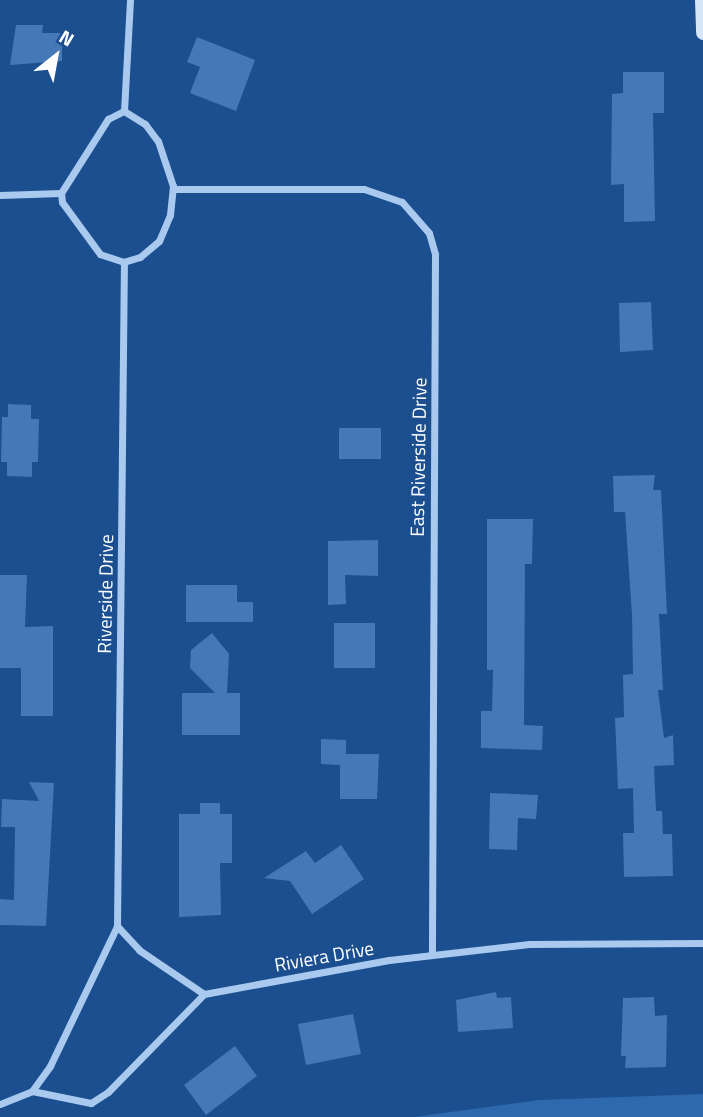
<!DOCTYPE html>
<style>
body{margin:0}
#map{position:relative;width:703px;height:1117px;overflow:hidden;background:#1b4f8f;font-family:"Titillium Web",sans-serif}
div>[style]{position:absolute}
.green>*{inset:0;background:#2e69ad}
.building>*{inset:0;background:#4478b7}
.street>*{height:7px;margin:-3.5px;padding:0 3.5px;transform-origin:3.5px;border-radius:3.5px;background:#a9c9ee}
.secondary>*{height:14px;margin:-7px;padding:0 7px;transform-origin:7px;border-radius:7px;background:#d6e6fa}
span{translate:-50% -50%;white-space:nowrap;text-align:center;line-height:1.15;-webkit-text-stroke:6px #1b4f8f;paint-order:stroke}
.street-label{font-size:19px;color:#fff}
.north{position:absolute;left:21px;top:21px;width:70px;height:70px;-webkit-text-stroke:5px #1b4f8f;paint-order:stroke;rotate:31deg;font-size:19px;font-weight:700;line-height:28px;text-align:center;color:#fff}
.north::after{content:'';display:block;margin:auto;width:24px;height:32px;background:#fff;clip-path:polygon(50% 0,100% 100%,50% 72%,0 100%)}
</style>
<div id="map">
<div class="green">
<i style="clip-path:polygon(703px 1094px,703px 1117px,414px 1117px,539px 1100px)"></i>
</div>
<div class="building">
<i style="clip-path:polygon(16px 25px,43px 25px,42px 33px,62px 33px,62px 61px,10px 65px)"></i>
<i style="clip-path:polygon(197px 37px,255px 60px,236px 111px,190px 93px,200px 67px,187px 62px)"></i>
<i style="clip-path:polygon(623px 72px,664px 72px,664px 113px,653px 113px,655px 221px,624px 222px,624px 184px,611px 185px,612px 94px,623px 93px)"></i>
<i style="clip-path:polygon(651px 302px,653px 350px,620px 352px,619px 303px)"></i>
<i style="clip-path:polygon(8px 404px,31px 405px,31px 419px,39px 419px,38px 462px,32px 462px,32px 477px,7px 476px,7px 462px,1px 462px,2px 417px,8px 417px)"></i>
<i style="clip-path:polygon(339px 428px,381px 428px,381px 459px,339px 459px)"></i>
<i style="clip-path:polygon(655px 475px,653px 490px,661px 490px,667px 614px,659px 614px,663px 690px,658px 690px,664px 738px,673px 735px,674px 765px,654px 766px,656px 811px,662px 811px,663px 834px,672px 834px,673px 876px,624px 877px,623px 833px,634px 833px,633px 788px,618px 789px,615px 718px,624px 717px,623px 675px,633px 674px,632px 615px,625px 512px,614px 512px,613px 476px)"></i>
<i style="clip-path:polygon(487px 519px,533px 519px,532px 564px,525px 564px,524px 725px,543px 726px,542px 750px,481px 748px,481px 711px,492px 711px,493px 670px,487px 670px)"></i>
<i style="clip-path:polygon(378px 540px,378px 576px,345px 575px,346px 604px,328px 605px,328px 541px)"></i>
<i style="clip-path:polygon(0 575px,27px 575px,25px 627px,53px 626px,53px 716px,21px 716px,21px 668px,0 668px)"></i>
<i style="clip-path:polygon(186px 585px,237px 585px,237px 602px,253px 602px,253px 622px,186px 622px)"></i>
<i style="clip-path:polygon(334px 623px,375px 623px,375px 668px,334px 668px)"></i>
<i style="clip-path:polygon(212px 633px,229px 654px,227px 693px,240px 693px,240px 735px,182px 735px,182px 693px,215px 693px,190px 668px,191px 650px)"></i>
<i style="clip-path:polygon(321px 739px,346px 740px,346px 754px,379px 754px,377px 799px,340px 799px,340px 765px,321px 764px)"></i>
<i style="clip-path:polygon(29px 782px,54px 783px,46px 926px,0 925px,0 899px,14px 900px,15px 827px,1px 827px,2px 799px,39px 801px)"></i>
<i style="clip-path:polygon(490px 793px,538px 795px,536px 819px,518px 818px,517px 850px,489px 849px)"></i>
<i style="clip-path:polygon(200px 803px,220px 803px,220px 814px,232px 814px,232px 863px,220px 863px,221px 915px,179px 917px,179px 814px,200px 814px)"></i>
<i style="clip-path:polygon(341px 845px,364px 879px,312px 914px,290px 881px,264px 878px,306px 851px,315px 863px)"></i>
<i style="clip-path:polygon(496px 992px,497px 998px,511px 997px,513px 1028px,458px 1032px,456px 1000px)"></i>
<i style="clip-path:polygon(654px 997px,655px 1016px,667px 1015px,666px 1067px,625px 1068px,626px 1056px,621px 1056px,623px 998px)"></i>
<i style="clip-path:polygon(353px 1014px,361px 1054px,306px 1065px,298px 1024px)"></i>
<i style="clip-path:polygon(235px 1046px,257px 1076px,206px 1115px,184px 1085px)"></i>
</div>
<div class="street">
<i style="left:124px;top:111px;width:25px;rotate:32deg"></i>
<i style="left:145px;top:124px;width:21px;rotate:53deg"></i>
<i style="left:158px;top:141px;width:47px;rotate:71.6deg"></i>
<i style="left:173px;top:186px;width:29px;rotate:96deg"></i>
<i style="left:170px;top:215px;width:28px;rotate:113deg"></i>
<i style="left:159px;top:241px;width:25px;rotate:140deg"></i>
<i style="left:140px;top:257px;width:17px;rotate:163deg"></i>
<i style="left:124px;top:262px;width:25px;rotate:-162deg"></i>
<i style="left:100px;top:254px;width:64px;rotate:-126.2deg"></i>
<i style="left:62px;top:202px;width:9px;rotate:-96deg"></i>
<i style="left:61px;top:193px;width:88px;rotate:-57.6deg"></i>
<i style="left:108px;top:119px;width:18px;rotate:-27deg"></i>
<i style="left:124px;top:111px;width:111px;rotate:-86.9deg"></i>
<i style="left:173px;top:189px;width:191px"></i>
<i style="left:364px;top:189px;width:40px;rotate:18.9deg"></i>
<i style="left:402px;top:202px;width:41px;rotate:48.9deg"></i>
<i style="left:429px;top:233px;width:22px;rotate:74deg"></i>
<i style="left:435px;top:254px;width:700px;rotate:90.25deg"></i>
<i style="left:0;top:195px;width:61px;rotate:-1.9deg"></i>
<i style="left:117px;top:926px;width:33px;rotate:47deg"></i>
<i style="left:139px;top:950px;width:78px;rotate:34.1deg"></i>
<i style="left:32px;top:1091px;width:31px;rotate:-54deg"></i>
<i style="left:50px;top:1066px;width:155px;rotate:-64.4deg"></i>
<i style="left:117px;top:926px;width:664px;rotate:-89.4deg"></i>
<i style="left:0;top:1104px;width:35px;rotate:-22deg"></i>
<i style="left:32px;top:1091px;width:60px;rotate:11.5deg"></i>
<i style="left:91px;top:1103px;width:20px;rotate:-33deg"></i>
<i style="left:108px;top:1092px;width:137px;rotate:-45.6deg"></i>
<i style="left:204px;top:994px;width:188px;rotate:-10.4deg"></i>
<i style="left:389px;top:960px;width:141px;rotate:-6.5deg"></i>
<i style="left:529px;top:944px;width:174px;rotate:-0.3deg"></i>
</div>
<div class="secondary">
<i style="left:702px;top:0;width:33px;rotate:88deg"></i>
</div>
<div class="street-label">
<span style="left:418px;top:457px;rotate:-89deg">East Riverside Drive</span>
<span style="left:105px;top:594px;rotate:-89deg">Riverside Drive</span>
<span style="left:324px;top:956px;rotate:-10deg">Riviera Drive</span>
</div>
<div class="north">N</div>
</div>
